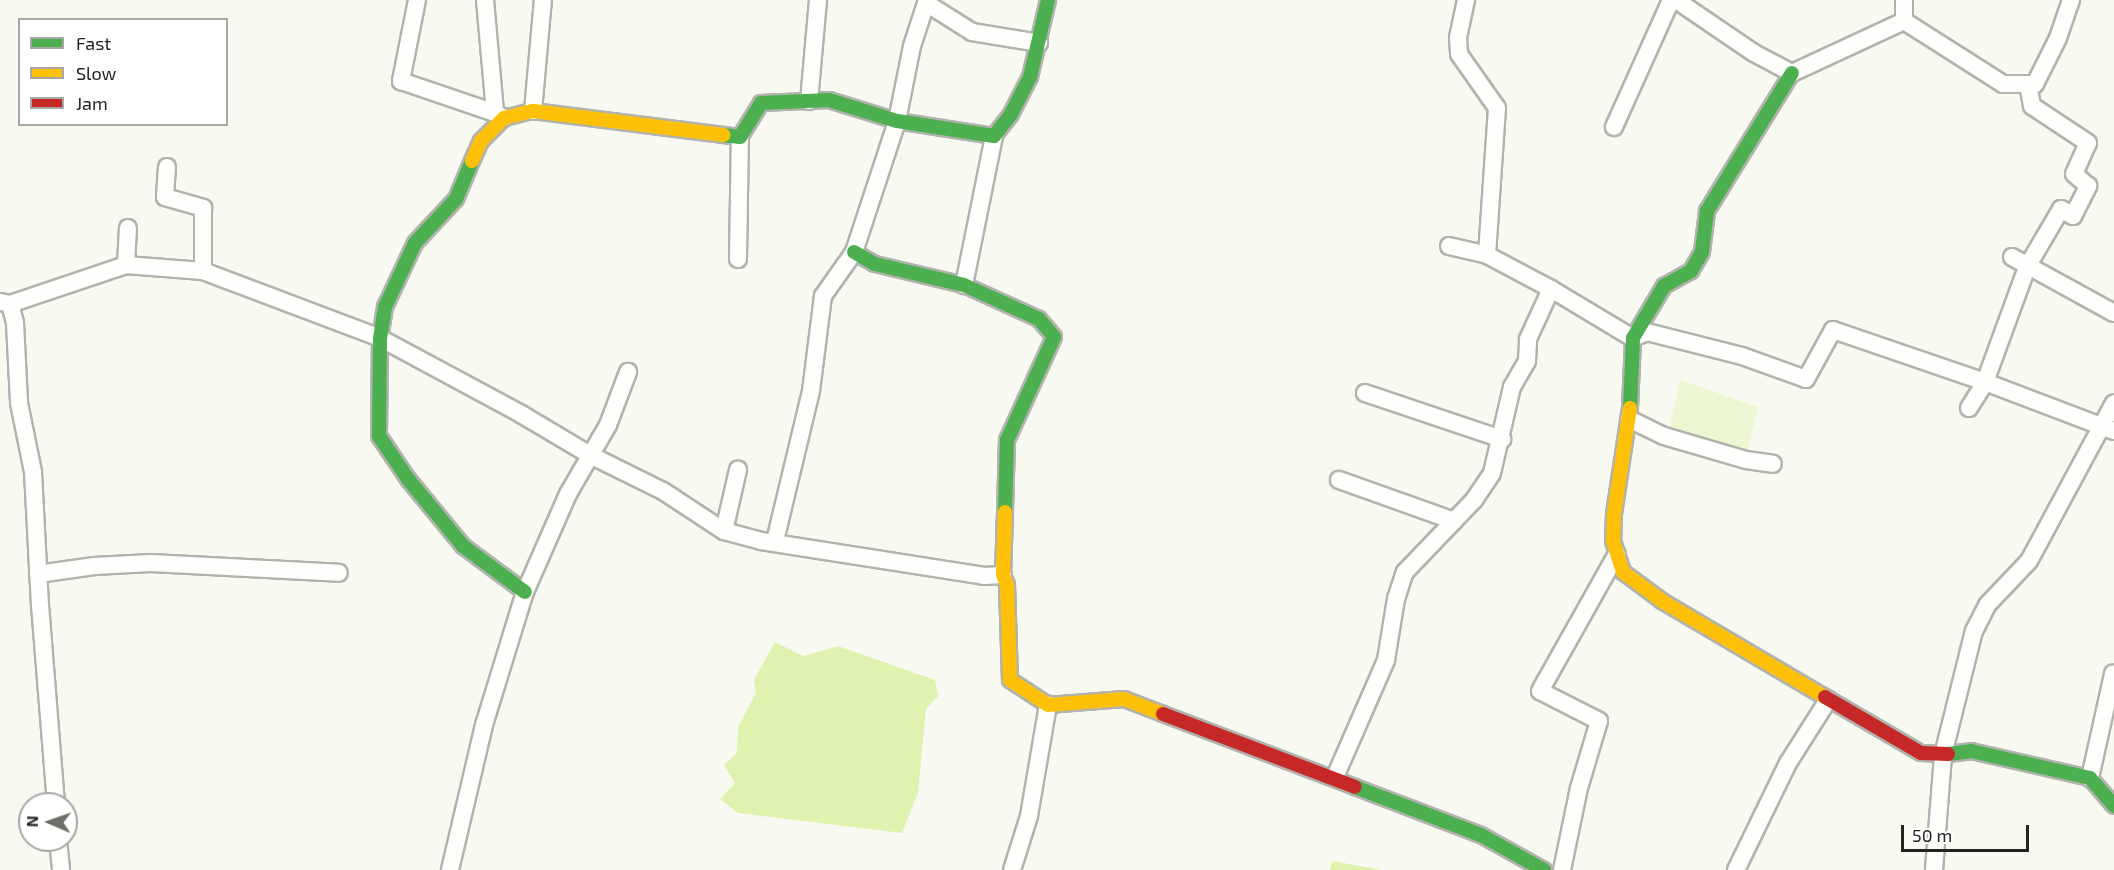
<!DOCTYPE html>
<style>
body{margin:0}
#map{position:relative;width:2114px;height:870px;overflow:hidden;background:#f8faf2;font-family:"Exo 2",sans-serif}
div>[style]{position:absolute}
.green>*{inset:0;background:#ecf6d3}
.water>*{inset:0;background:#e0f2b0}
.roads{filter:drop-shadow(2px 0 #b1b3ad) drop-shadow(-2px 0 #b1b3ad) drop-shadow(0 2px #b1b3ad) drop-shadow(0 -2px #b1b3ad)}
.street>*{height:16px;margin:-8px;padding:0 8px;transform-origin:8px;border-radius:8px;background:#fefefd}
.fast>*{height:14px;margin:-7px;padding:0 7px;transform-origin:7px;border-radius:7px;background:#4caf50}
.slow>*{height:14px;margin:-7px;padding:0 7px;transform-origin:7px;border-radius:7px;background:#ffc107}
.jam>*{height:14px;margin:-7px;padding:0 7px;transform-origin:7px;border-radius:7px;background:#c62828}
span{translate:-50% -50%;white-space:nowrap;text-align:center;line-height:1.15;-webkit-text-stroke:4.5px #fff;paint-order:stroke}
.legend{position:absolute;left:18px;top:18px;width:210px;height:108px;box-sizing:border-box;background:#fff;border:2px solid #a7a7a5;margin:0;padding:8px 10px;list-style:none;font-size:18px;color:#23241f}
.legend li{display:flex;align-items:center;gap:12px;height:30px}
.legend b{width:30px;border:2px solid #a7a7a5}
.north{position:absolute;left:18px;top:792px;width:60px;height:60px;box-sizing:border-box;background:#fff;border:2px solid #a7a7a5;border-radius:50%;rotate:272deg;font-size:16px;font-weight:700;line-height:24px;text-align:center;color:#23241f}
.north::after{content:'';display:block;margin:auto;width:21px;height:27px;background:#6e6f69;clip-path:polygon(50% 0,100% 100%,50% 72%,0 100%)}
.scale{position:absolute;left:1901px;top:825px;width:128px;height:27px;box-sizing:border-box;border:3px solid #23241f;border-top:0;padding-left:8px;font-size:18px;line-height:21px;white-space:nowrap;color:#23241f;-webkit-text-stroke:4px #fff;paint-order:stroke}
</style>
<div id="map">
<div class="green">
<i style="clip-path:polygon(1680px 380px,1758px 407px,1747px 453px,1669px 431px)"></i>
</div>
<div class="water">
<i style="clip-path:polygon(775px 642px,803px 656px,838px 646px,935px 680px,938px 696px,926px 709px,918px 793px,902px 833px,738px 813px,720px 799px,735px 783px,724px 765px,737px 753px,738px 727px,756px 693px,754px 680px)"></i>
<i style="clip-path:polygon(1332px 861px,1382px 870px,1330px 870px)"></i>
</div>
<div class="roads">
<div class="street">
<i style="left:417px;top:0;width:83px;rotate:101.2deg"></i>
<i style="left:401px;top:81px;width:99px;rotate:18.8deg"></i>
<i style="left:485px;top:0;width:113px;rotate:84.9deg"></i>
<i style="left:495px;top:113px;width:10px;rotate:29deg"></i>
<i style="left:1466px;top:0;width:39px;rotate:102deg"></i>
<i style="left:1458px;top:38px;width:16px;rotate:86deg"></i>
<i style="left:1459px;top:54px;width:66px;rotate:54.9deg"></i>
<i style="left:1497px;top:108px;width:147px;rotate:93.9deg"></i>
<i style="left:1676px;top:0;width:94px;rotate:34.2deg"></i>
<i style="left:1754px;top:53px;width:43px;rotate:27.8deg"></i>
<i style="left:1792px;top:73px;width:123px;rotate:-24.9deg"></i>
<i style="left:1904px;top:21px;width:21px;rotate:-90deg"></i>
<i style="left:926px;top:3px;width:54px;rotate:32.2deg"></i>
<i style="left:972px;top:32px;width:68px;rotate:9.3deg"></i>
<i style="left:1904px;top:21px;width:117px;rotate:32.5deg"></i>
<i style="left:2003px;top:84px;width:32px"></i>
<i style="left:2035px;top:84px;width:51px;rotate:-63.4deg"></i>
<i style="left:2058px;top:38px;width:40px;rotate:-71.1deg"></i>
<i style="left:809px;top:101px;width:101px;rotate:-84.9deg"></i>
<i style="left:533px;top:111px;width:111px;rotate:-84.9deg"></i>
<i style="left:1614px;top:127px;width:139px;rotate:-65.8deg"></i>
<i style="left:167px;top:167px;width:30px;rotate:94deg"></i>
<i style="left:165px;top:197px;width:40px;rotate:16deg"></i>
<i style="left:203px;top:208px;width:63px;rotate:90deg"></i>
<i style="left:1449px;top:246px;width:39px;rotate:13deg"></i>
<i style="left:1487px;top:255px;width:72px;rotate:28deg"></i>
<i style="left:1551px;top:289px;width:96px;rotate:30.9deg"></i>
<i style="left:1633px;top:338px;width:15px;rotate:-23deg"></i>
<i style="left:1647px;top:332px;width:98px;rotate:14.2deg"></i>
<i style="left:1742px;top:356px;width:68px;rotate:19.8deg"></i>
<i style="left:1806px;top:379px;width:56px;rotate:-61.1deg"></i>
<i style="left:1833px;top:330px;width:161px;rotate:18.9deg"></i>
<i style="left:1985px;top:382px;width:138px;rotate:20.8deg"></i>
<i style="left:2012px;top:257px;width:116px;rotate:28.8deg"></i>
<i style="left:738px;top:259px;width:122px;rotate:-89.1deg"></i>
<i style="left:126px;top:265px;width:37px;rotate:-87deg"></i>
<i style="left:964px;top:285px;width:152px;rotate:-78.6deg"></i>
<i style="left:1px;top:302px;width:9px;rotate:13deg"></i>
<i style="left:10px;top:304px;width:20px;rotate:75deg"></i>
<i style="left:15px;top:323px;width:80px;rotate:87.1deg"></i>
<i style="left:19px;top:403px;width:70px;rotate:78.5deg"></i>
<i style="left:33px;top:472px;width:133px;rotate:87deg"></i>
<i style="left:40px;top:605px;width:200px;rotate:85.4deg"></i>
<i style="left:10px;top:304px;width:122px;rotate:-18.6deg"></i>
<i style="left:126px;top:265px;width:77px;rotate:4.5deg"></i>
<i style="left:203px;top:271px;width:189px;rotate:20.7deg"></i>
<i style="left:380px;top:338px;width:160px;rotate:28.3deg"></i>
<i style="left:521px;top:414px;width:80px;rotate:30.7deg"></i>
<i style="left:590px;top:455px;width:81px;rotate:26.3deg"></i>
<i style="left:663px;top:491px;width:73px;rotate:33.3deg"></i>
<i style="left:724px;top:531px;width:38px;rotate:15deg"></i>
<i style="left:761px;top:541px;width:226px;rotate:8.9deg"></i>
<i style="left:984px;top:576px;width:19px;rotate:-3deg"></i>
<i style="left:1365px;top:393px;width:145px;rotate:18.6deg"></i>
<i style="left:1969px;top:408px;width:31px;rotate:-58deg"></i>
<i style="left:1985px;top:382px;width:122px;rotate:-69.9deg"></i>
<i style="left:2027px;top:267px;width:67px;rotate:-59.6deg"></i>
<i style="left:2061px;top:209px;width:14px;rotate:30deg"></i>
<i style="left:2073px;top:216px;width:34px;rotate:-63deg"></i>
<i style="left:2088px;top:186px;width:18px;rotate:-139deg"></i>
<i style="left:2074px;top:174px;width:34px;rotate:-66deg"></i>
<i style="left:2088px;top:143px;width:67px;rotate:-146.5deg"></i>
<i style="left:2032px;top:106px;width:22px;rotate:-100deg"></i>
<i style="left:1629px;top:419px;width:39px;rotate:26deg"></i>
<i style="left:1664px;top:436px;width:85px;rotate:16.3deg"></i>
<i style="left:1746px;top:460px;width:27px;rotate:8deg"></i>
<i style="left:1339px;top:480px;width:122px;rotate:19.6deg"></i>
<i style="left:724px;top:531px;width:63px;rotate:-77.1deg"></i>
<i style="left:775px;top:541px;width:154px;rotate:-76.5deg"></i>
<i style="left:811px;top:391px;width:96px;rotate:-82.8deg"></i>
<i style="left:823px;top:296px;width:54px;rotate:-54.8deg"></i>
<i style="left:854px;top:252px;width:138px;rotate:-71.8deg"></i>
<i style="left:897px;top:121px;width:76px;rotate:-78.7deg"></i>
<i style="left:912px;top:46px;width:48px;rotate:-71.9deg"></i>
<i style="left:38px;top:574px;width:57px;rotate:-8.1deg"></i>
<i style="left:94px;top:566px;width:57px;rotate:-3deg"></i>
<i style="left:151px;top:563px;width:188px;rotate:3deg"></i>
<i style="left:1335px;top:777px;width:128px;rotate:-66.4deg"></i>
<i style="left:1386px;top:660px;width:62px;rotate:-80.7deg"></i>
<i style="left:1396px;top:599px;width:28px;rotate:-72deg"></i>
<i style="left:1405px;top:572px;width:100px;rotate:-46.2deg"></i>
<i style="left:1474px;top:500px;width:32px;rotate:-56deg"></i>
<i style="left:1492px;top:473px;width:88px;rotate:-76.9deg"></i>
<i style="left:1512px;top:387px;width:30px;rotate:-60deg"></i>
<i style="left:1527px;top:361px;width:22px;rotate:-87deg"></i>
<i style="left:1528px;top:339px;width:55px;rotate:-65.3deg"></i>
<i style="left:2090px;top:778px;width:107px;rotate:-77.5deg"></i>
<i style="left:58px;top:840px;width:30px;rotate:84deg"></i>
<i style="left:450px;top:870px;width:149px;rotate:-76.8deg"></i>
<i style="left:484px;top:725px;width:139px;rotate:-72.9deg"></i>
<i style="left:525px;top:592px;width:107px;rotate:-66.3deg"></i>
<i style="left:568px;top:494px;width:80px;rotate:-59.9deg"></i>
<i style="left:608px;top:425px;width:57px;rotate:-69.3deg"></i>
<i style="left:1012px;top:870px;width:57px;rotate:-72.5deg"></i>
<i style="left:1029px;top:816px;width:113px;rotate:-80.3deg"></i>
<i style="left:1562px;top:870px;width:84px;rotate:-78.3deg"></i>
<i style="left:1579px;top:788px;width:70px;rotate:-73.4deg"></i>
<i style="left:1599px;top:721px;width:66px;rotate:-153deg"></i>
<i style="left:1540px;top:691px;width:157px;rotate:-60.7deg"></i>
<i style="left:1736px;top:870px;width:119px;rotate:-64.1deg"></i>
<i style="left:1788px;top:763px;width:75px;rotate:-57.6deg"></i>
<i style="left:1934px;top:870px;width:115px;rotate:-85.5deg"></i>
<i style="left:1943px;top:755px;width:128px;rotate:-76deg"></i>
<i style="left:1974px;top:631px;width:30px;rotate:-63deg"></i>
<i style="left:1988px;top:604px;width:59px;rotate:-46.4deg"></i>
<i style="left:2029px;top:561px;width:179px;rotate:-61.7deg"></i>
</div>
<div class="fast">
<i style="left:723px;top:135px;width:17px;rotate:7deg"></i>
<i style="left:740px;top:137px;width:40px;rotate:-58deg"></i>
<i style="left:761px;top:103px;width:68px;rotate:-2.5deg"></i>
<i style="left:829px;top:100px;width:71px;rotate:17.2deg"></i>
<i style="left:897px;top:121px;width:98px;rotate:8.8deg"></i>
<i style="left:994px;top:136px;width:28px;rotate:-52deg"></i>
<i style="left:1011px;top:114px;width:42px;rotate:-62.8deg"></i>
<i style="left:1030px;top:77px;width:79px;rotate:-76.8deg"></i>
<i style="left:472px;top:161px;width:41px;rotate:112.8deg"></i>
<i style="left:456px;top:199px;width:60px;rotate:133deg"></i>
<i style="left:415px;top:243px;width:71px;rotate:115.1deg"></i>
<i style="left:385px;top:307px;width:31px;rotate:99deg"></i>
<i style="left:380px;top:338px;width:98px;rotate:90.6deg"></i>
<i style="left:379px;top:436px;width:52px;rotate:56deg"></i>
<i style="left:408px;top:479px;width:87px;rotate:50.6deg"></i>
<i style="left:463px;top:546px;width:77px;rotate:36.6deg"></i>
<i style="left:854px;top:252px;width:24px;rotate:30deg"></i>
<i style="left:875px;top:264px;width:91px;rotate:13.3deg"></i>
<i style="left:964px;top:285px;width:82px;rotate:24.4deg"></i>
<i style="left:1039px;top:319px;width:23px;rotate:50deg"></i>
<i style="left:1054px;top:337px;width:113px;rotate:114.5deg"></i>
<i style="left:1007px;top:440px;width:72px;rotate:91.6deg"></i>
<i style="left:1630px;top:408px;width:70px;rotate:-87.5deg"></i>
<i style="left:1633px;top:338px;width:61px;rotate:-59.2deg"></i>
<i style="left:1664px;top:286px;width:31px;rotate:-29deg"></i>
<i style="left:1691px;top:271px;width:22px;rotate:-60deg"></i>
<i style="left:1702px;top:252px;width:41px;rotate:-83deg"></i>
<i style="left:1707px;top:211px;width:162px;rotate:-58.4deg"></i>
<i style="left:1948px;top:754px;width:23px;rotate:-7deg"></i>
<i style="left:1971px;top:751px;width:122px;rotate:12.8deg"></i>
<i style="left:2090px;top:778px;width:37px;rotate:49deg"></i>
<i style="left:1355px;top:787px;width:135px;rotate:20.9deg"></i>
<i style="left:1481px;top:835px;width:72px;rotate:29.1deg"></i>
</div>
<div class="slow">
<i style="left:472px;top:161px;width:22px;rotate:-66deg"></i>
<i style="left:481px;top:141px;width:33px;rotate:-45deg"></i>
<i style="left:504px;top:118px;width:30px;rotate:-14deg"></i>
<i style="left:533px;top:111px;width:192px;rotate:7.2deg"></i>
<i style="left:1630px;top:408px;width:107px;rotate:98.6deg"></i>
<i style="left:1614px;top:514px;width:27px;rotate:92deg"></i>
<i style="left:1613px;top:541px;width:33px;rotate:72deg"></i>
<i style="left:1623px;top:572px;width:49px;rotate:36.6deg"></i>
<i style="left:1662px;top:601px;width:189px;rotate:30.5deg"></i>
<i style="left:1005px;top:512px;width:63px;rotate:91.8deg"></i>
<i style="left:1003px;top:575px;width:11px;rotate:68deg"></i>
<i style="left:1007px;top:585px;width:95px;rotate:88.2deg"></i>
<i style="left:1010px;top:680px;width:45px;rotate:33.3deg"></i>
<i style="left:1048px;top:705px;width:76px;rotate:-4.5deg"></i>
<i style="left:1124px;top:699px;width:42px;rotate:21deg"></i>
</div>
<div class="jam">
<i style="left:1825px;top:697px;width:111px;rotate:30.3deg"></i>
<i style="left:1921px;top:753px;width:27px;rotate:2deg"></i>
<i style="left:1163px;top:714px;width:205px;rotate:20.8deg"></i>
</div>
</div>
<ul class="legend">
<li><b style="height:8px;background:#4caf50"></b>Fast</li>
<li><b style="height:8px;background:#ffc107"></b>Slow</li>
<li><b style="height:8px;background:#c62828"></b>Jam</li>
</ul>
<div class="north">N</div>
<div class="scale">50 m</div>
</div>
